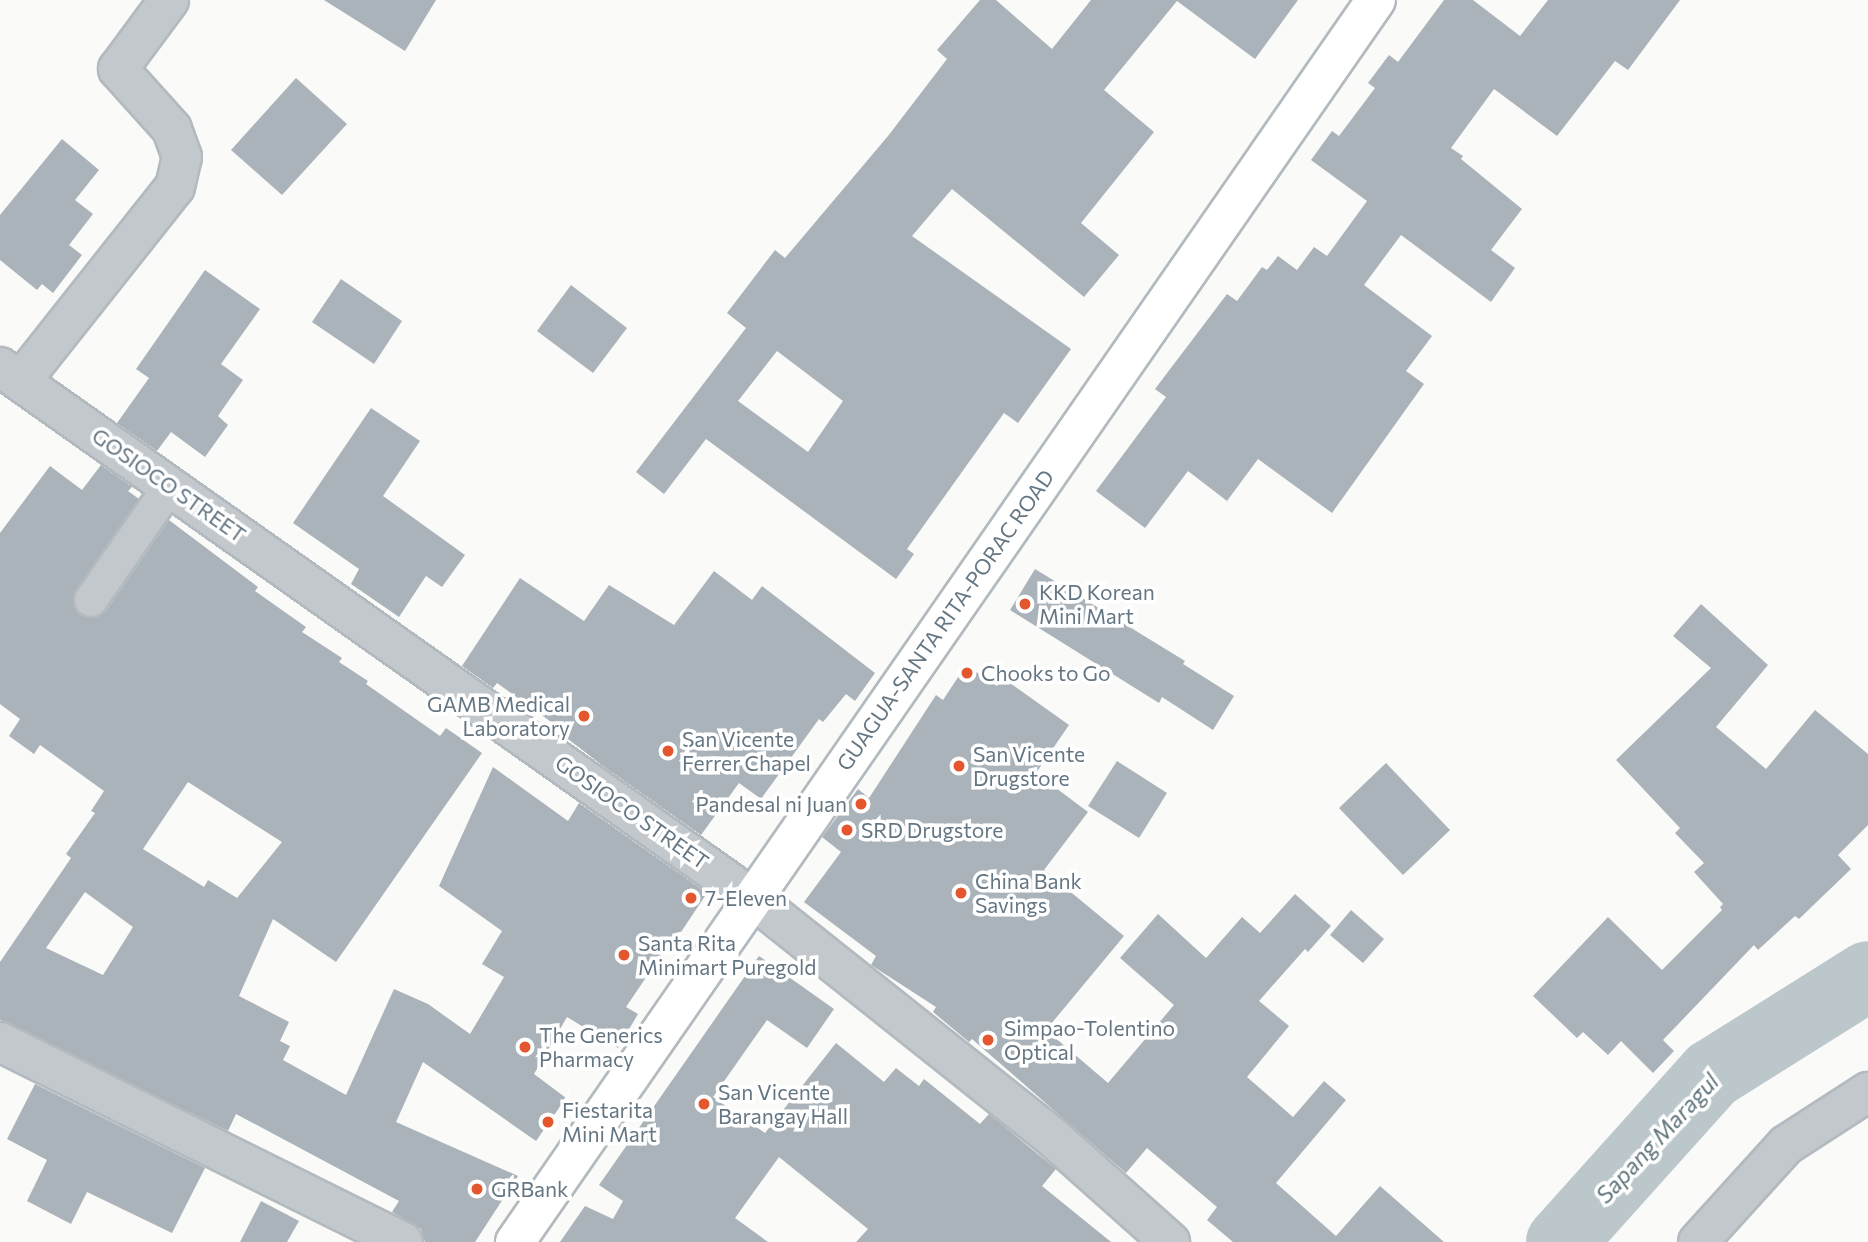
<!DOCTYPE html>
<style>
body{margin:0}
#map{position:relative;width:1868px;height:1242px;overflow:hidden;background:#fafaf8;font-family:Commissioner,sans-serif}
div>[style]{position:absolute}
.river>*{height:70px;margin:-35px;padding:0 35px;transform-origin:35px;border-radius:35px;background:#bbc7cb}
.building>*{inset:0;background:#aab3b9}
.roads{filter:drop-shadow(2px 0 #b3babf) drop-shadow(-2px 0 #b3babf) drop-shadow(0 2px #b3babf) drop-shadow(0 -2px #b3babf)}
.pedestrian>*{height:32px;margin:-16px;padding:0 16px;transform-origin:16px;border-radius:16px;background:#c3c8cc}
.minor>*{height:38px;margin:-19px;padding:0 19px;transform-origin:19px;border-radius:19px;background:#c3c8cc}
.tertiary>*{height:38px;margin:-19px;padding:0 19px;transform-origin:19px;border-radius:19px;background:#c3c8cc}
.secondary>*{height:38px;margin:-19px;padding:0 19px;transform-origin:19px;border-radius:19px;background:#fff}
.dots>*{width:19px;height:19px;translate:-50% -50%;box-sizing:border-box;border:4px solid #fff;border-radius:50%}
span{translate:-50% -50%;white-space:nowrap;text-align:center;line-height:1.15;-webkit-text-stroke:7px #fff;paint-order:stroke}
.street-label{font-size:21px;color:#657683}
.poi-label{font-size:21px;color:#657683}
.left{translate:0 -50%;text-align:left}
.right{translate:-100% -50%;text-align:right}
.water-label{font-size:23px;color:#60757c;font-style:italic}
</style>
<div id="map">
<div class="river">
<i style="left:1561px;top:1242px;width:226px;rotate:-48.1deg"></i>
<i style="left:1712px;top:1074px;width:184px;rotate:-32.1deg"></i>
</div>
<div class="building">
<i style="clip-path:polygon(324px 0,436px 0,405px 51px)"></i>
<i style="clip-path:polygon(evenodd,980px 0,996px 0,1052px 49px,1091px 0,1298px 0,1255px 59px,1177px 1px,1104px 90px,1154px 132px,1081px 223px,1119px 255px,1084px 297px,952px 189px,912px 236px,1071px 349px,1018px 423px,1004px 413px,907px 549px,914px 554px,896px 579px,706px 439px,664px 494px,636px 472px,746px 328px,727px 313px,775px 250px,785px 258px,888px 136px,947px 59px,937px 50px,980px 0,777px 351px,843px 401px,808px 452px,738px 401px,777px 351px)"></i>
<i style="clip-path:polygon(1444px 0,1473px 0,1520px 36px,1548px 0,1680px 0,1628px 70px,1615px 61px,1557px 136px,1494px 89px,1451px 148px,1463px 156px,1461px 159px,1522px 209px,1491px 250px,1515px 268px,1491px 302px,1401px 235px,1364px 285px,1432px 336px,1406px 371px,1424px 384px,1332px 513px,1258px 459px,1227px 501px,1188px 471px,1145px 528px,1096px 491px,1166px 397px,1155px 389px,1227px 294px,1237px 301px,1262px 267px,1267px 270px,1278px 256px,1297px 270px,1314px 247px,1327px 256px,1367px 201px,1311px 160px,1332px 131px,1339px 136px,1375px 88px,1368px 83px,1389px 55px,1398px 62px)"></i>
<i style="clip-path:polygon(296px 78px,347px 124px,282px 195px,231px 150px)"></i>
<i style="clip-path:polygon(62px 139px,99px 170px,75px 200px,93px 214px,69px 245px,82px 255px,53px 293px,42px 284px,37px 290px,0 260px,0 215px)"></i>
<i style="clip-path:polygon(205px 270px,260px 309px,221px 364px,243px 380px,218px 416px,228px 425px,205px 457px,171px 432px,157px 451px,117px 423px,149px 378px,136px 369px)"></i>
<i style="clip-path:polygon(341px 279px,402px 321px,374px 364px,312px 322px)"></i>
<i style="clip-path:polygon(571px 285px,627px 328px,593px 373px,537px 331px)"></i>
<i style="clip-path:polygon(371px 408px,420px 441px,383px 496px,465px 555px,442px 587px,426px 576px,399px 617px,351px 584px,359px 569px,293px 523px)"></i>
<i style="clip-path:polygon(evenodd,101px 465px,132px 487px,128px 491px,139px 499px,76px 590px,73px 599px,80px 615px,90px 618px,106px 611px,169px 520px,258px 587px,255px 591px,306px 627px,302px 632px,342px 658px,339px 662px,368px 681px,366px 684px,440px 736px,446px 728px,482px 753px,336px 962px,273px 919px,239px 996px,289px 1022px,280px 1041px,290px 1046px,283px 1060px,346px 1095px,394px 989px,428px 1004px,470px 1034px,504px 977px,482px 964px,502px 931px,439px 886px,493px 767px,568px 821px,579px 803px,707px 893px,669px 950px,666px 948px,626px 1007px,638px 1014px,618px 1048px,567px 1017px,534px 1074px,566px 1098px,536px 1141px,423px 1062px,396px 1122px,518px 1176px,475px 1242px,425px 1242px,421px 1229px,392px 1212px,399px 1201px,236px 1114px,228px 1131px,0 1020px,0 962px,71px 858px,66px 854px,95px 813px,91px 811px,104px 791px,40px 745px,34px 754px,9px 736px,20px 719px,0 704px,0 533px,50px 466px,82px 490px,101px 465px,188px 782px,282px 842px,237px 898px,208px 880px,204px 887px,143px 849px,188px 782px,101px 465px,85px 892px,133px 927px,103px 975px,46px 948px,85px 892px)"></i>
<i style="clip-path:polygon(1035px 569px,1185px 661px,1183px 664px,1234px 696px,1213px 730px,1162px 697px,1159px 703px,1010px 610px)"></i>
<i style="clip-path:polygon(714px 571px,752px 600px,762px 586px,875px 673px,855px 701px,846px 694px,823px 722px,819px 719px,761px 799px,739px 783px,701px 835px,603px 766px,559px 732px,561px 729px,497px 683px,493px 688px,462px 666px,520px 578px,584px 621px,609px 585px,674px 625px)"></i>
<i style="clip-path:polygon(1701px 604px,1768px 665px,1716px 727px,1766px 769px,1815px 710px,1868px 754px,1868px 825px,1838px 855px,1851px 869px,1799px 919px,1795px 916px,1758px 950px,1754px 945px,1663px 1040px,1674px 1051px,1653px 1073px,1621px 1041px,1608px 1055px,1583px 1032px,1577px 1038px,1533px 996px,1608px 917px,1662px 970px,1722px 910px,1720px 907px,1723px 904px,1694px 872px,1704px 863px,1675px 833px,1680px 828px,1616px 760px,1711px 668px,1673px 636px)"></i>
<i style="clip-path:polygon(966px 665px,997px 686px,1003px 678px,1069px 725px,1036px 773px,1088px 812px,1044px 870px,1124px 936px,1046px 1030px,1108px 1083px,1174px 1005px,1120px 958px,1158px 914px,1206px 958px,1242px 917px,1260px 933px,1295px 894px,1331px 926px,1308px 952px,1305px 949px,1259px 1001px,1289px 1026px,1247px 1077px,1293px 1117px,1324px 1081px,1346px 1100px,1276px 1183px,1336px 1236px,1380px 1186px,1444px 1242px,1233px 1242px,1207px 1220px,1217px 1207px,1147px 1148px,1126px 1173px,972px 1039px,969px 1042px,933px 1012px,936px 1007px,871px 965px,876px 956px,804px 902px,841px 852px,822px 837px,858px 789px,869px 798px,936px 695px,943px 700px)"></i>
<i style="clip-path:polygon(1117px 761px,1167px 793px,1139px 838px,1088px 806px)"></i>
<i style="clip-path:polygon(1386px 763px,1450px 830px,1403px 875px,1339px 808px)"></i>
<i style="clip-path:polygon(1351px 910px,1384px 939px,1363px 963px,1330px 935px)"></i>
<i style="clip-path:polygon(759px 956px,834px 1009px,807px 1048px,767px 1020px,713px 1097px,765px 1133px,836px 1043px,884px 1082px,896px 1068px,919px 1086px,924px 1079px,980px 1124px,989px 1114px,1056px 1169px,1042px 1186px,1111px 1242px,856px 1242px,868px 1229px,779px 1157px,735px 1218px,768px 1242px,560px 1242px,585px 1206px,613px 1219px,623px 1201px,599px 1185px)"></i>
<i style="clip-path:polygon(35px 1084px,205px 1168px,172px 1233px,87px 1192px,71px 1224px,27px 1201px,47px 1160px,7px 1139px)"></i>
<i style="clip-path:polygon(261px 1201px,299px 1221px,287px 1242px,240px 1242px)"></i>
</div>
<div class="roads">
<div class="pedestrian">
<i style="left:91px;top:600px;width:139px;rotate:-55.3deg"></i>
</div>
<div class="minor">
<i style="left:21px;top:381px;width:248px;rotate:-51.6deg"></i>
<i style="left:175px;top:187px;width:31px;rotate:-77deg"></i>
<i style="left:182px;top:157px;width:30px;rotate:-110deg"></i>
<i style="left:172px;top:129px;width:81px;rotate:-132deg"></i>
<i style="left:118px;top:69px;width:86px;rotate:-53.5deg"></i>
<i style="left:1698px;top:1242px;width:131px;rotate:-47.8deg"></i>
<i style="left:1786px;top:1145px;width:98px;rotate:-32.9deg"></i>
</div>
<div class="tertiary">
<i style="left:0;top:367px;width:921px;rotate:35.23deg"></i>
<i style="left:752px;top:898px;width:381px;rotate:38.5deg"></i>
<i style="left:1050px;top:1135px;width:161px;rotate:41.7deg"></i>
<i style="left:0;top:1042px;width:450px;rotate:26.4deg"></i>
</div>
<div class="secondary">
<i style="left:515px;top:1242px;width:1511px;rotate:-55.27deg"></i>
</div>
</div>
<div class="dots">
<i style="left:1025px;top:604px;background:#e4572e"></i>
<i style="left:967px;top:673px;background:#e4572e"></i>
<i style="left:584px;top:716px;background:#e4572e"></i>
<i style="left:668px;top:751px;background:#e4572e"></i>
<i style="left:959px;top:766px;background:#e4572e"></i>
<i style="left:861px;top:804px;background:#e4572e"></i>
<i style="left:847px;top:830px;background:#e4572e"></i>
<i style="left:961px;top:893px;background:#e4572e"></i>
<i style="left:691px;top:898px;background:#e4572e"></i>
<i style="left:624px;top:955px;background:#e4572e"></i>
<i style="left:988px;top:1040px;background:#e4572e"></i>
<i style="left:525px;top:1047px;background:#e4572e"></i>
<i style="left:704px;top:1104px;background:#e4572e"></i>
<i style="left:548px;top:1122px;background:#e4572e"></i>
<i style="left:477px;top:1189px;background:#e4572e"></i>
</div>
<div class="street-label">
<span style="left:169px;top:485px;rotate:35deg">GOSIOCO STREET</span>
<span style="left:945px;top:620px;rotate:-55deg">GUAGUA-SANTA RITA-PORAC ROAD</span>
<span style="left:632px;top:812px;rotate:35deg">GOSIOCO STREET</span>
</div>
<div class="poi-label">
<span class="left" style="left:1039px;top:604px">KKD Korean<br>Mini Mart</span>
<span class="left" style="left:981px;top:673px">Chooks to Go</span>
<span class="right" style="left:570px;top:716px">GAMB Medical<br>Laboratory</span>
<span class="left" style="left:682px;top:751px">San Vicente<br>Ferrer Chapel</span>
<span class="left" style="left:973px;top:766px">San Vicente<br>Drugstore</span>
<span class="right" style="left:847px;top:804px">Pandesal ni Juan</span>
<span class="left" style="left:861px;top:830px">SRD Drugstore</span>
<span class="left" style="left:975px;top:893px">China Bank<br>Savings</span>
<span class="left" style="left:705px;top:898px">7-Eleven</span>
<span class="left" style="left:638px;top:955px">Santa Rita<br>Minimart Puregold</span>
<span class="left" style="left:1004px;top:1040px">Simpao-Tolentino<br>Optical</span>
<span class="left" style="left:539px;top:1047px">The Generics<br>Pharmacy</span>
<span class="left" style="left:718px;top:1104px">San Vicente<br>Barangay Hall</span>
<span class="left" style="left:562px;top:1122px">Fiestarita<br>Mini Mart</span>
<span class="left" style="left:491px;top:1189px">GRBank</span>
</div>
<div class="water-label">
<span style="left:1657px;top:1138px;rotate:-47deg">Sapang Maragul</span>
</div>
</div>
